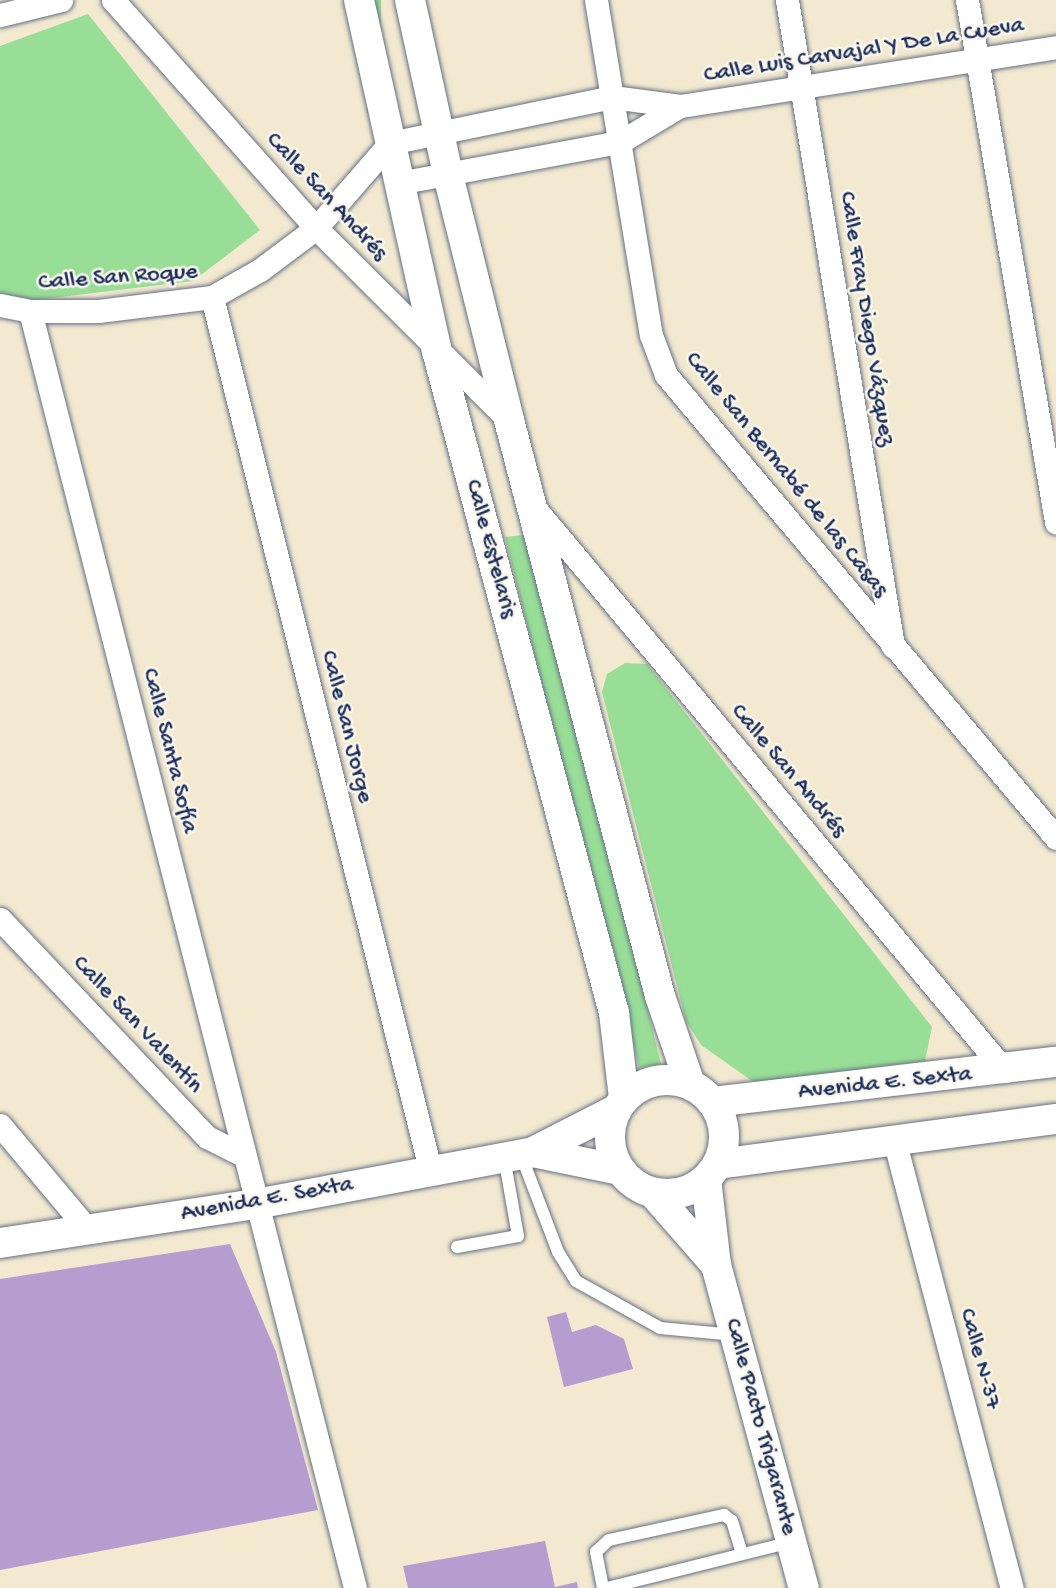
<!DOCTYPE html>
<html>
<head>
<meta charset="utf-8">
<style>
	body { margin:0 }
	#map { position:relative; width:1056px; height:1588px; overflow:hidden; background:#f2e9d0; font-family:"Gochi Hand",sans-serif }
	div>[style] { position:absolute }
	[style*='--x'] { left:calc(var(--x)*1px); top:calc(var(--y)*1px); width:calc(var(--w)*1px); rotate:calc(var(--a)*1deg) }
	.green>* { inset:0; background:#98de97; transform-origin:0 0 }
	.building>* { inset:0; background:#b59dd0 }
	.roads { filter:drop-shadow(0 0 2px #667086) drop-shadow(0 0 2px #667086) }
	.service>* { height:12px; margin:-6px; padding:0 6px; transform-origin:6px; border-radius:6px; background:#fff }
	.minor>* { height:23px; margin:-11.5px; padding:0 11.5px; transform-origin:11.5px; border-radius:11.5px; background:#fff }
	.tertiary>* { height:30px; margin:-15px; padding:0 15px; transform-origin:15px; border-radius:15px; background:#fff }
	.tertiary>.ring { margin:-15px; padding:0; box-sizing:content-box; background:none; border:30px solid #fff; border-radius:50% }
	span { translate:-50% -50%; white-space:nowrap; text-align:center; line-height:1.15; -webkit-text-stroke:5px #fbf7ec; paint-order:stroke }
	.street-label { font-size:24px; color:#1b2f5e }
</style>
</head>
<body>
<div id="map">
	<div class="green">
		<i style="left:367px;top:0;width:14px;height:113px"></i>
		<i style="clip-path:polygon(88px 14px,260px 230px,193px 281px,35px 300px,0 293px,0 46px)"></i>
		<i style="clip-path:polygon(532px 534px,661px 1064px,639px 1068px,505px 537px)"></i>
		<i style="clip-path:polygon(625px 663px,647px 664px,932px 1027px,925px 1061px,755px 1083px,701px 1045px,686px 1021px,602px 692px,607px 674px)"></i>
	</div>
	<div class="building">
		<i style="clip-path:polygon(230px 1244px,276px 1352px,318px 1510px,0 1570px,0 1279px)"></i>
		<i style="clip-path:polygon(566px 1312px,572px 1332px,596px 1325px,624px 1339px,633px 1369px,564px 1387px,547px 1317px)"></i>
		<i style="clip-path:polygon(545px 1541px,555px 1587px,577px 1582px,578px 1588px,408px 1588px,403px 1566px)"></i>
	</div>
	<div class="roads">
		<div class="service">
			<i style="--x:521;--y:1155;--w:104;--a:69.1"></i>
			<i style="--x:558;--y:1252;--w:34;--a:58"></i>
			<i style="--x:576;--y:1281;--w:96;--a:29.2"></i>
			<i style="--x:660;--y:1328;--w:75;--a:5.3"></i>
			<i style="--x:457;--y:1247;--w:62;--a:-10.2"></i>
			<i style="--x:518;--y:1236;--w:80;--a:-100"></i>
			<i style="--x:603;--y:1588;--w:37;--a:-101"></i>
			<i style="--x:596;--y:1552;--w:18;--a:-43"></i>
			<i style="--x:609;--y:1540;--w:118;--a:-12.3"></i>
			<i style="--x:724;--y:1515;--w:10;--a:37"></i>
			<i style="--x:732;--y:1521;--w:34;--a:73"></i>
			<i style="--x:607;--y:1588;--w:191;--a:-14"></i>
		</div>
		<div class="minor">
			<i style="--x:113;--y:0;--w:305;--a:48.3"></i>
			<i style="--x:316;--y:228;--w:272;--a:44.9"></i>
			<i style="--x:596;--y:0;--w:339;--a:80.7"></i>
			<i style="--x:651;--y:335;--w:43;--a:69.4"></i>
			<i style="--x:666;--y:375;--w:605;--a:49.89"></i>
			<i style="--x:787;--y:0;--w:655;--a:80.68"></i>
			<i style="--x:967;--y:0;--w:530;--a:80.32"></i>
			<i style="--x:0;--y:15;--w:63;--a:-13.8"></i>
			<i style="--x:398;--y:183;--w:226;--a:-10.5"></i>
			<i style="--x:620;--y:142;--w:70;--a:-31"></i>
			<i style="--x:212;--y:297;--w:899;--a:75.96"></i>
			<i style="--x:0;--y:305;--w:31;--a:11"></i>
			<i style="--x:30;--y:311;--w:68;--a:0"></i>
			<i style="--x:98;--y:311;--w:115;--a:-7"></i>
			<i style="--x:212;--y:297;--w:55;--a:-29.4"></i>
			<i style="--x:260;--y:270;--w:70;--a:-36.9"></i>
			<i style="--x:316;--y:228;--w:113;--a:-49"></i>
			<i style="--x:390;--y:143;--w:227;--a:-11.7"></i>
			<i style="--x:612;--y:97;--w:69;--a:7.5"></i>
			<i style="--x:680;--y:106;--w:381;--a:-8.9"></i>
			<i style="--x:30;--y:311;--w:1318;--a:75.72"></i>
			<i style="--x:533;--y:506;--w:736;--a:50.12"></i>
			<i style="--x:0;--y:919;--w:301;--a:46.5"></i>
			<i style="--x:207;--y:1137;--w:42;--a:26.6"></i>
			<i style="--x:0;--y:1125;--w:137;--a:50"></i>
			<i style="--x:895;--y:1143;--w:460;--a:75.3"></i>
		</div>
		<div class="tertiary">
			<i style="--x:359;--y:0;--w:360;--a:77.5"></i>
			<i style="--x:437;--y:351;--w:685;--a:75.03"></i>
			<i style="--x:614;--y:1013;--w:86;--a:83.3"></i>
			<i style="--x:410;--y:0;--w:179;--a:77.7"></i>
			<i style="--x:448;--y:175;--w:252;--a:76"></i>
			<i style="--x:509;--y:420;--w:595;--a:75.31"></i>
			<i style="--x:660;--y:996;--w:93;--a:71.2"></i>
			<i class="ring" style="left:610px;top:1080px;width:84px;height:84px"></i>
			<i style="--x:713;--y:1102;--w:345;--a:-6.7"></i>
			<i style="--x:533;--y:1152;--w:89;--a:11.7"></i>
			<i style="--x:718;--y:1164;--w:341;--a:-7.6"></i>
			<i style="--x:706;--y:1179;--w:87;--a:83.4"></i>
			<i style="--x:716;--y:1265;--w:335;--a:74.8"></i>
			<i style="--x:653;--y:1193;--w:96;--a:48.8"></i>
			<i style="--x:0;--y:1243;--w:259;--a:-8.7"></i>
			<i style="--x:256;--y:1204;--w:282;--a:-10.6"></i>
			<i style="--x:533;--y:1152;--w:92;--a:-27.1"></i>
		</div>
	</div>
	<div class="street-label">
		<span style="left:864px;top:51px;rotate:-9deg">Calle Luis Carvajal Y De La Cueva</span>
		<span style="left:326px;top:197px;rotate:47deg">Calle San Andrés</span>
		<span style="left:118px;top:278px;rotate:-4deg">Calle San Roque</span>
		<span style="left:866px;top:319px;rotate:81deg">Calle Fray Diego Vázquez</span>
		<span style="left:786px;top:475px;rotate:51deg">Calle San Bernabé de las Casas</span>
		<span style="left:490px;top:549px;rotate:75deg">Calle Estelaris</span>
		<span style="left:346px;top:727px;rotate:76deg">Calle San Jorge</span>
		<span style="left:169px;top:751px;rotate:76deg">Calle Santa Sofía</span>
		<span style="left:788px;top:771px;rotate:50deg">Calle San Andrés</span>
		<span style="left:137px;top:1025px;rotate:47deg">Calle San Valentín</span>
		<span style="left:885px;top:1084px;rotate:-6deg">Avenida E. Sexta</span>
		<span style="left:267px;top:1200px;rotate:-10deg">Avenida E. Sexta</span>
		<span style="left:979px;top:1359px;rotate:75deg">Calle N-37</span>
		<span style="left:760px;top:1427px;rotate:75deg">Calle Pacto Trigarante</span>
	</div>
</div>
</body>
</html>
